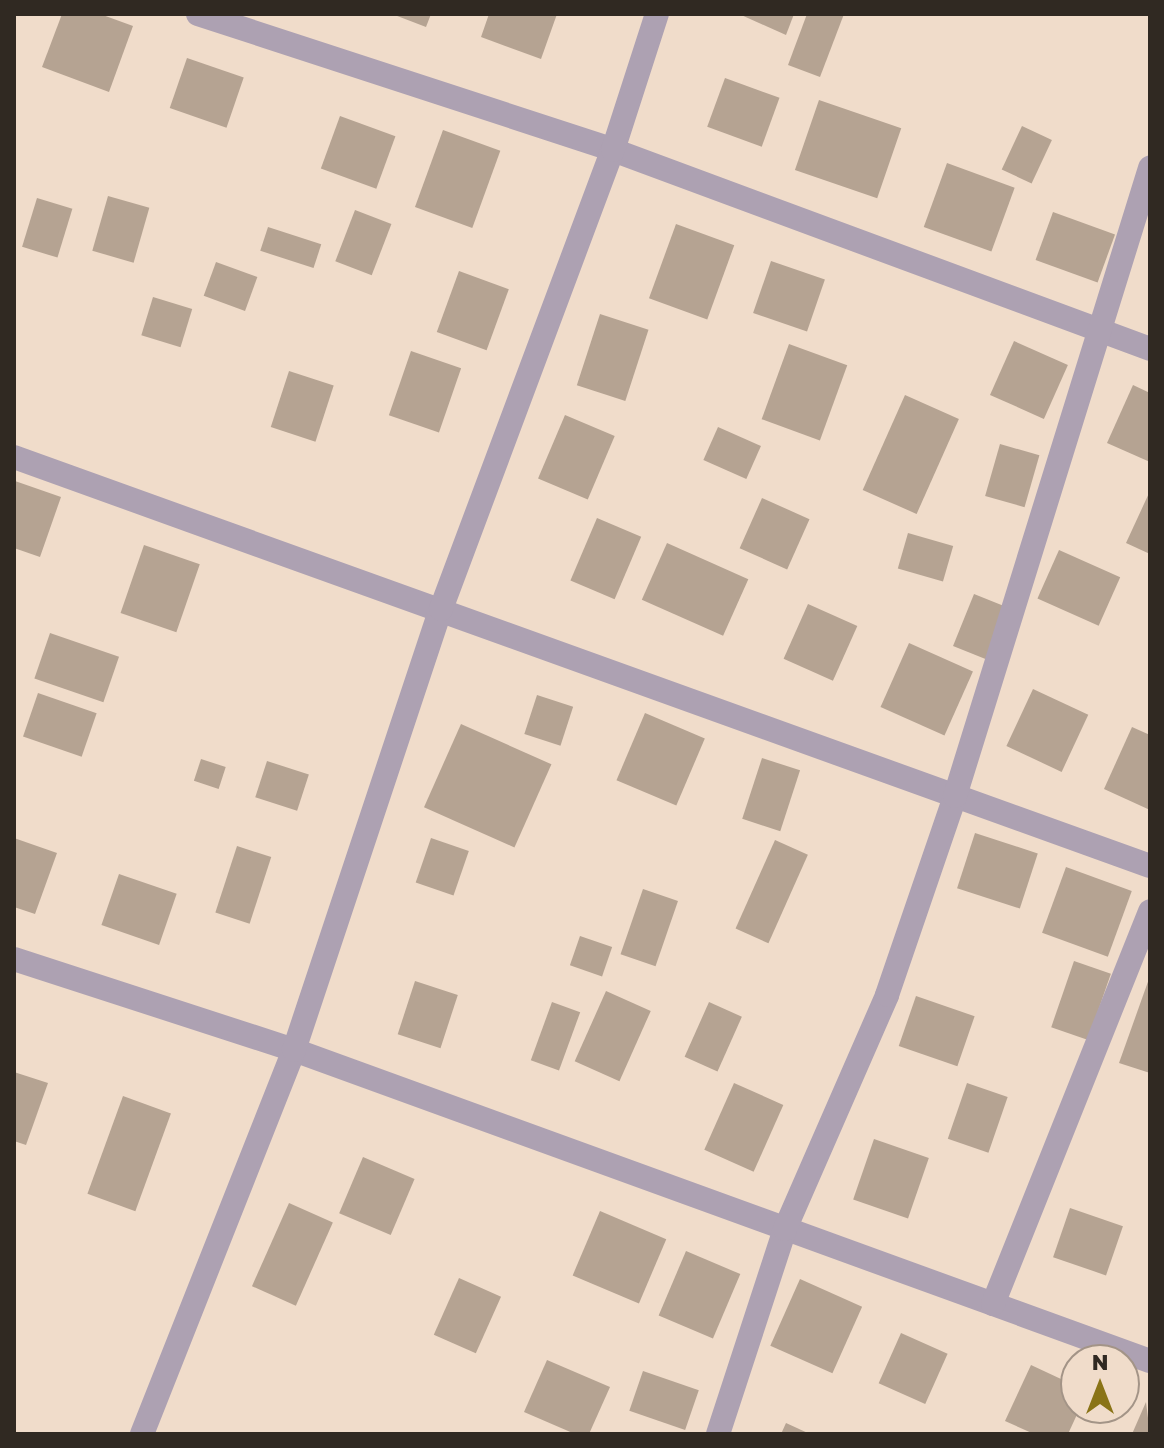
<!DOCTYPE html>
<html>
<head>
<meta charset="utf-8">
<style>
	body { margin:0 }
	#map { position:relative; width:1164px; height:1448px; overflow:hidden; background:#f0dcca; font-family:"Golos Text",sans-serif }
	div>[style] { position:absolute }
	[style*='--x'] { left:calc(var(--x)*1px); top:calc(var(--y)*1px); width:calc(var(--w)*1px); rotate:calc(var(--a)*1deg) }
	.building>* { inset:0; background:#b5a392; transform-origin:0 0 }
	.minor>* { height:24px; margin:-12px; padding:0 12px; transform-origin:12px; border-radius:12px; background:#ada1b2 }
	span { translate:-50% -50%; white-space:nowrap; text-align:center; line-height:1.15; -webkit-text-stroke:6px #f0dcca; paint-order:stroke }
	.frame { position:absolute; inset:0; border:16px solid #302922; pointer-events:none }
	.north { position:absolute; left:1060px; top:1344px; width:80px; height:80px; box-sizing:border-box; background:#f0dcca; border:2px solid #a39487; border-radius:50%; rotate:0deg; font-size:22px; font-weight:700; line-height:32px; text-align:center; color:#302922 }
	.north::after { content:''; display:block; margin:auto; width:28px; height:36px; background:#8a7417; clip-path:polygon(50% 0,100% 100%,50% 72%,0 100%) }
</style>
</head>
<body>
<div id="map">
	<div class="building">
		<i style="clip-path:polygon(62px 14px,100px 14px,133px 26px,109px 92px,42px 67px)"></i>
		<i style="clip-path:polygon(392px 14px,431px 14px,426px 27px)"></i>
		<i style="clip-path:polygon(489px 14px,557px 14px,541px 59px,481px 37px)"></i>
		<i style="clip-path:polygon(739px 14px,794px 14px,786px 35px)"></i>
		<i style="clip-path:polygon(807px 14px,844px 14px,820px 77px,788px 65px)"></i>
		<i style="left:187px;top:58px;width:60px;height:53px;rotate:19deg"></i>
		<i style="left:725px;top:78px;width:58px;height:52px;rotate:20deg"></i>
		<i style="left:819px;top:100px;width:87px;height:74px;rotate:19deg"></i>
		<i style="left:340px;top:116px;width:59px;height:56px;rotate:20deg"></i>
		<i style="left:1022px;top:126px;width:33px;height:48px;rotate:25deg"></i>
		<i style="left:443px;top:130px;width:61px;height:82px;rotate:20deg"></i>
		<i style="left:947px;top:163px;width:72px;height:68px;rotate:20deg"></i>
		<i style="left:108px;top:196px;width:43px;height:57px;rotate:16deg"></i>
		<i style="left:37px;top:198px;width:37px;height:51px;rotate:17deg"></i>
		<i style="left:355px;top:210px;width:39px;height:55px;rotate:21deg"></i>
		<i style="left:1053px;top:212px;width:66px;height:51px;rotate:20deg"></i>
		<i style="left:676px;top:224px;width:62px;height:79px;rotate:20deg"></i>
		<i style="left:268px;top:227px;width:56px;height:25px;rotate:18deg"></i>
		<i style="left:771px;top:261px;width:57px;height:55px;rotate:19deg"></i>
		<i style="left:216px;top:262px;width:44px;height:36px;rotate:20deg"></i>
		<i style="left:459px;top:271px;width:53px;height:65px;rotate:20deg"></i>
		<i style="left:153px;top:297px;width:41px;height:40px;rotate:17deg"></i>
		<i style="left:600px;top:314px;width:51px;height:75px;rotate:18deg"></i>
		<i style="left:1014px;top:341px;width:59px;height:59px;rotate:24deg"></i>
		<i style="left:789px;top:344px;width:62px;height:80px;rotate:20deg"></i>
		<i style="left:411px;top:351px;width:53px;height:68px;rotate:19deg"></i>
		<i style="left:289px;top:371px;width:47px;height:59px;rotate:18deg"></i>
		<i style="clip-path:polygon(1133px 385px,1150px 393px,1150px 462px,1107px 443px)"></i>
		<i style="left:905px;top:395px;width:59px;height:104px;rotate:24deg"></i>
		<i style="left:565px;top:415px;width:54px;height:69px;rotate:23deg"></i>
		<i style="left:718px;top:427px;width:47px;height:36px;rotate:24deg"></i>
		<i style="left:1000px;top:444px;width:41px;height:54px;rotate:16deg"></i>
		<i style="clip-path:polygon(15px 481px,61px 497px,40px 557px,14px 548px)"></i>
		<i style="clip-path:polygon(1150px 491px,1150px 554px,1126px 543px)"></i>
		<i style="left:762px;top:498px;width:52px;height:55px;rotate:24deg"></i>
		<i style="left:597px;top:518px;width:48px;height:68px;rotate:23deg"></i>
		<i style="left:908px;top:533px;width:47px;height:37px;rotate:16deg"></i>
		<i style="left:667px;top:543px;width:89px;height:62px;rotate:24deg"></i>
		<i style="left:144px;top:545px;width:59px;height:72px;rotate:19deg"></i>
		<i style="left:1059px;top:550px;width:67px;height:53px;rotate:24deg"></i>
		<i style="left:974px;top:594px;width:37px;height:56px;rotate:22deg"></i>
		<i style="left:808px;top:604px;width:54px;height:60px;rotate:24deg"></i>
		<i style="left:50px;top:633px;width:73px;height:48px;rotate:19deg"></i>
		<i style="left:909px;top:643px;width:70px;height:70px;rotate:24deg"></i>
		<i style="left:1033px;top:689px;width:61px;height:63px;rotate:25deg"></i>
		<i style="left:38px;top:693px;width:62px;height:46px;rotate:19deg"></i>
		<i style="left:537px;top:695px;width:38px;height:41px;rotate:18deg"></i>
		<i style="left:645px;top:713px;width:65px;height:73px;rotate:23deg"></i>
		<i style="left:461px;top:724px;width:99px;height:91px;rotate:24deg"></i>
		<i style="clip-path:polygon(1132px 727px,1150px 735px,1150px 810px,1104px 789px)"></i>
		<i style="left:762px;top:758px;width:40px;height:64px;rotate:18deg"></i>
		<i style="left:201px;top:759px;width:26px;height:23px;rotate:18deg"></i>
		<i style="left:267px;top:761px;width:44px;height:38px;rotate:18deg"></i>
		<i style="left:975px;top:833px;width:66px;height:58px;rotate:18deg"></i>
		<i style="clip-path:polygon(14px 838px,57px 853px,35px 914px,14px 907px)"></i>
		<i style="left:431px;top:838px;width:40px;height:47px;rotate:19deg"></i>
		<i style="left:775px;top:840px;width:36px;height:97px;rotate:24deg"></i>
		<i style="left:237px;top:846px;width:36px;height:70px;rotate:18deg"></i>
		<i style="left:1066px;top:867px;width:70px;height:70px;rotate:20deg"></i>
		<i style="left:119px;top:874px;width:61px;height:54px;rotate:19deg"></i>
		<i style="left:643px;top:889px;width:37px;height:69px;rotate:19deg"></i>
		<i style="left:580px;top:936px;width:34px;height:31px;rotate:19deg"></i>
		<i style="left:1074px;top:961px;width:39px;height:70px;rotate:19deg"></i>
		<i style="clip-path:polygon(1150px 976px,1150px 1073px,1119px 1063px)"></i>
		<i style="left:415px;top:981px;width:45px;height:56px;rotate:18deg"></i>
		<i style="left:606px;top:991px;width:49px;height:77px;rotate:24deg"></i>
		<i style="left:916px;top:996px;width:62px;height:53px;rotate:19deg"></i>
		<i style="left:552px;top:1002px;width:30px;height:62px;rotate:20deg"></i>
		<i style="left:709px;top:1002px;width:36px;height:60px;rotate:24deg"></i>
		<i style="clip-path:polygon(14px 1072px,48px 1083px,26px 1145px,14px 1141px)"></i>
		<i style="left:734px;top:1083px;width:54px;height:73px;rotate:24deg"></i>
		<i style="left:967px;top:1083px;width:43px;height:59px;rotate:19deg"></i>
		<i style="left:123px;top:1096px;width:51px;height:104px;rotate:20deg"></i>
		<i style="left:874px;top:1139px;width:58px;height:64px;rotate:19deg"></i>
		<i style="left:363px;top:1157px;width:56px;height:61px;rotate:23deg"></i>
		<i style="left:289px;top:1203px;width:48px;height:91px;rotate:24deg"></i>
		<i style="left:1070px;top:1208px;width:56px;height:52px;rotate:19deg"></i>
		<i style="left:600px;top:1211px;width:72px;height:70px;rotate:23deg"></i>
		<i style="left:686px;top:1251px;width:59px;height:70px;rotate:23deg"></i>
		<i style="left:459px;top:1278px;width:46px;height:62px;rotate:24deg"></i>
		<i style="left:800px;top:1279px;width:68px;height:73px;rotate:24deg"></i>
		<i style="left:901px;top:1333px;width:51px;height:55px;rotate:24deg"></i>
		<i style="clip-path:polygon(547px 1360px,610px 1387px,589px 1434px,575px 1434px,524px 1412px)"></i>
		<i style="clip-path:polygon(1031px 1365px,1076px 1386px,1080px 1408px,1068px 1434px,1034px 1434px,1005px 1421px)"></i>
		<i style="left:643px;top:1371px;width:59px;height:42px;rotate:19deg"></i>
		<i style="clip-path:polygon(1146px 1402px,1150px 1434px,1132px 1434px)"></i>
		<i style="clip-path:polygon(786px 1423px,810px 1434px,781px 1434px)"></i>
	</div>
	<div class="minor">
		<i style="--x:198;--y:14;--w:437;--a:18.1"></i>
		<i style="--x:613;--y:150;--w:573;--a:20.33"></i>
		<i style="--x:14;--y:457;--w:1207;--a:19.8"></i>
		<i style="--x:14;--y:959;--w:294;--a:18"></i>
		<i style="--x:294;--y:1050;--w:911;--a:19.97"></i>
		<i style="--x:993;--y:1304;--w:423;--a:-68.2"></i>
		<i style="--x:142;--y:1434;--w:413;--a:-68.4"></i>
		<i style="--x:294;--y:1050;--w:465;--a:-71.6"></i>
		<i style="--x:441;--y:609;--w:490;--a:-69.5"></i>
		<i style="--x:613;--y:150;--w:143;--a:-72.1"></i>
		<i style="--x:718;--y:1434;--w:216;--a:-71.9"></i>
		<i style="--x:785;--y:1229;--w:255;--a:-66.4"></i>
		<i style="--x:887;--y:995;--w:210;--a:-71.1"></i>
		<i style="--x:955;--y:796;--w:658;--a:-72.75"></i>
	</div>
	<div class="frame"></div>
	<div class="north">N</div>
</div>
</body>
</html>
